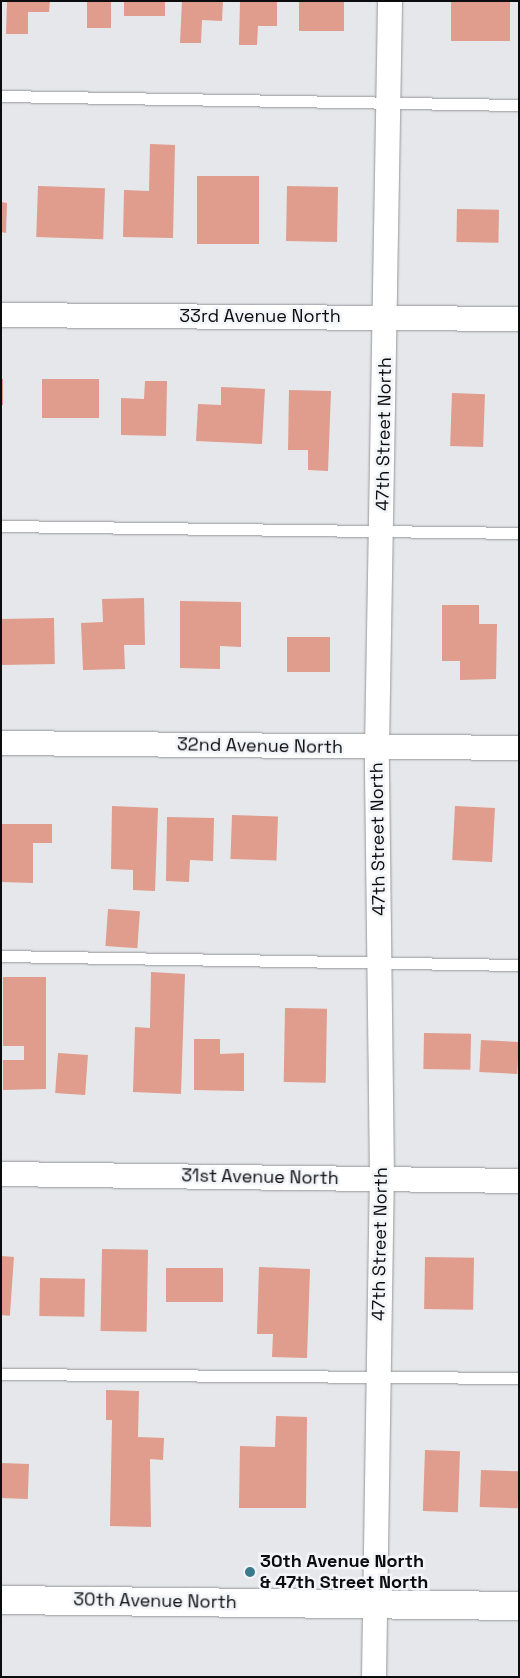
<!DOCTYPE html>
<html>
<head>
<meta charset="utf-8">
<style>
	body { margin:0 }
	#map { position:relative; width:520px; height:1678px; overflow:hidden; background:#e6e7ea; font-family:"Space Grotesk",sans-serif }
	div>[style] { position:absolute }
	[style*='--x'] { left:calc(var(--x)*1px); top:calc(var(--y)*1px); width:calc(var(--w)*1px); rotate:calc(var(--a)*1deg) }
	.building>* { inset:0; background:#e09c8c; transform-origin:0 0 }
	.roads { filter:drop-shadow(0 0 1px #97979a) drop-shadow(0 0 1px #97979a) }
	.service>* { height:11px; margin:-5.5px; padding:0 5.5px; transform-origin:5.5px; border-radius:5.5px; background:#fff }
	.minor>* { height:24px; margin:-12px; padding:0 12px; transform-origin:12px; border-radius:12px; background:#fff }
	.tertiary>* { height:28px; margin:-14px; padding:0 14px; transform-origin:14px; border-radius:14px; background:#fff }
	.dots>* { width:14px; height:14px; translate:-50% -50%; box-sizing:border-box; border:2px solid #f3f4f7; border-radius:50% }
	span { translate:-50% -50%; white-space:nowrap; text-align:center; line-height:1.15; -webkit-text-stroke:5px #f3f4f7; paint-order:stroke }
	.street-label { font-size:18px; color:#0b0c0d }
	.poi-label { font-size:18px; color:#0b0c0d; font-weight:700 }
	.left { translate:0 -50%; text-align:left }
	.frame { position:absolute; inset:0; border:2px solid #0b0c0d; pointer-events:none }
</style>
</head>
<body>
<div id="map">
	<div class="building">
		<i style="clip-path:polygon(7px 1px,50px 1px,49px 12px,28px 12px,28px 34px,6px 34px)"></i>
		<i style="left:87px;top:1px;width:24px;height:27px"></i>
		<i style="left:124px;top:1px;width:41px;height:15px"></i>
		<i style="clip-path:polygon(182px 1px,223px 1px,222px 21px,202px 20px,201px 43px,180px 43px)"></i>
		<i style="clip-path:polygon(240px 1px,277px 1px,277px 26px,258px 26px,257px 45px,239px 45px)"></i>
		<i style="left:299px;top:1px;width:45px;height:30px"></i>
		<i style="left:451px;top:1px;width:59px;height:40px"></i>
		<i style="clip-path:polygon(150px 144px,175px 145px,173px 238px,123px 237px,124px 190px,149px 191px)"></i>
		<i style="left:197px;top:176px;width:62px;height:68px"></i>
		<i style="left:38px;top:186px;width:67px;height:51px;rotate:2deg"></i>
		<i style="left:287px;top:186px;width:51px;height:55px;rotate:1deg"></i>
		<i style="clip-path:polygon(1px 202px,7px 203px,6px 233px,1px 232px)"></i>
		<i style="left:457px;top:209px;width:42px;height:33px;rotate:1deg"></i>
		<i style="left:1px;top:379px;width:2px;height:26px"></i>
		<i style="left:99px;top:379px;width:39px;height:57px;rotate:90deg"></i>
		<i style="clip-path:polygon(145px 381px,167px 381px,166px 436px,121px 435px,121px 398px,144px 399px)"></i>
		<i style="clip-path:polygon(221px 387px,265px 389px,262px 444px,196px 441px,198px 404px,221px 405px)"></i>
		<i style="clip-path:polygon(289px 390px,331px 391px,328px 471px,308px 470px,308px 450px,288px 450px)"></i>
		<i style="left:452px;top:393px;width:33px;height:53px;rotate:2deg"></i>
		<i style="clip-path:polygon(144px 598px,145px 645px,124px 645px,125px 669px,83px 670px,81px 623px,103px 622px,102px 599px)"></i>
		<i style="clip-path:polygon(180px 601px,241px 602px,241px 647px,220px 646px,220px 669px,180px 668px)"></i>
		<i style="clip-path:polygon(442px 605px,479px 605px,479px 624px,497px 624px,496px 679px,460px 680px,460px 661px,442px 661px)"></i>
		<i style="left:54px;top:618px;width:46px;height:53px;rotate:89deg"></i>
		<i style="left:287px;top:637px;width:43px;height:35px"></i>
		<i style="clip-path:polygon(112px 806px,158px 808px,155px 891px,133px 890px,133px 870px,111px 869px)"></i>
		<i style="left:455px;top:806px;width:40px;height:54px;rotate:3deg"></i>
		<i style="left:232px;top:815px;width:46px;height:44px;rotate:2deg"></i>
		<i style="clip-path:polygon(167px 817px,214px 818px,213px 861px,190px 860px,189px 882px,166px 881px)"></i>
		<i style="clip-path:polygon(1px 824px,52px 824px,52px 843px,33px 843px,33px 883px,1px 882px)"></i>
		<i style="left:108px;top:909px;width:32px;height:37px;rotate:4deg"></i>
		<i style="clip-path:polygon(151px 972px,185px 974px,181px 1094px,133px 1092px,135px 1027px,150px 1028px)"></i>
		<i style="clip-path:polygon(3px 977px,46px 977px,46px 1089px,3px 1090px,3px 1060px,24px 1060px,24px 1046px,3px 1046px)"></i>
		<i style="left:285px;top:1008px;width:42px;height:74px;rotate:1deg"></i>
		<i style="left:424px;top:1033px;width:47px;height:36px;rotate:1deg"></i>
		<i style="clip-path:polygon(194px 1039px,220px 1039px,220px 1054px,244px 1053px,244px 1091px,194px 1090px)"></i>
		<i style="left:481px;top:1040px;width:38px;height:32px;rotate:3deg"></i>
		<i style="left:58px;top:1053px;width:30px;height:40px;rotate:4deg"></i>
		<i style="left:102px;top:1249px;width:46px;height:82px;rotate:1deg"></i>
		<i style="left:1px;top:1256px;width:13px;height:59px;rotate:4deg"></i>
		<i style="left:425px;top:1257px;width:49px;height:52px;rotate:1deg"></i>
		<i style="clip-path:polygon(259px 1267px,310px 1269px,307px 1358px,272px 1357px,273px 1334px,257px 1334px)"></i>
		<i style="left:166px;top:1268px;width:57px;height:34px"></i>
		<i style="left:40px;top:1278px;width:45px;height:38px;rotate:1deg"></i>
		<i style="clip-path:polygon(106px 1390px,139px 1391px,138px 1437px,164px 1438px,163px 1460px,150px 1459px,151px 1527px,110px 1526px,112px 1420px,106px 1420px)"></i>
		<i style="clip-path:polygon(276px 1416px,307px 1417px,306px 1508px,239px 1508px,240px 1446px,275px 1447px)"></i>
		<i style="left:425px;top:1450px;width:35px;height:61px;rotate:2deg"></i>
		<i style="left:1px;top:1463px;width:28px;height:35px;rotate:2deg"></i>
		<i style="left:481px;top:1470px;width:38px;height:37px;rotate:2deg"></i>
	</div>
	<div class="roads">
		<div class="service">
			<i style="--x:1;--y:96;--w:518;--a:1"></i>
			<i style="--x:1;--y:526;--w:518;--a:0.77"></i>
			<i style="--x:1;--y:956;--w:518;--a:1"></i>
			<i style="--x:1;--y:1374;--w:518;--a:0.44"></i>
		</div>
		<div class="minor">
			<i style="--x:1;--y:315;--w:518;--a:0.44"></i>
			<i style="--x:1;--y:743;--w:518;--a:0.55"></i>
			<i style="--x:1;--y:1174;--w:518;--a:0.77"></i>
			<i style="--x:374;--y:1677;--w:499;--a:-89.1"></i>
			<i style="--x:382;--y:1178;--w:430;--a:-90.7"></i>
			<i style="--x:377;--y:748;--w:747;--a:-89"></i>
		</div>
		<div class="tertiary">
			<i style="--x:1;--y:1600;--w:518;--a:0.66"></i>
		</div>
	</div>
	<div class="dots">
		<i style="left:250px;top:1572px;background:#397b8d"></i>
	</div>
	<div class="street-label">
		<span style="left:260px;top:316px">33rd Avenue North</span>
		<span style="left:384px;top:434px;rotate:-89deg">47th Street North</span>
		<span style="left:260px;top:746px;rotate:1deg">32nd Avenue North</span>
		<span style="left:378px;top:839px;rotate:-91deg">47th Street North</span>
		<span style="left:260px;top:1177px;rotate:1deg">31st Avenue North</span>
		<span style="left:380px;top:1244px;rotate:-89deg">47th Street North</span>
		<span style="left:155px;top:1601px;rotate:1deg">30th Avenue North</span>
	</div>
	<div class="poi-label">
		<span class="left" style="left:260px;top:1572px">30th Avenue North<br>&amp; 47th Street North</span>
	</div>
	<div class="frame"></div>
</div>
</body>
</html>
